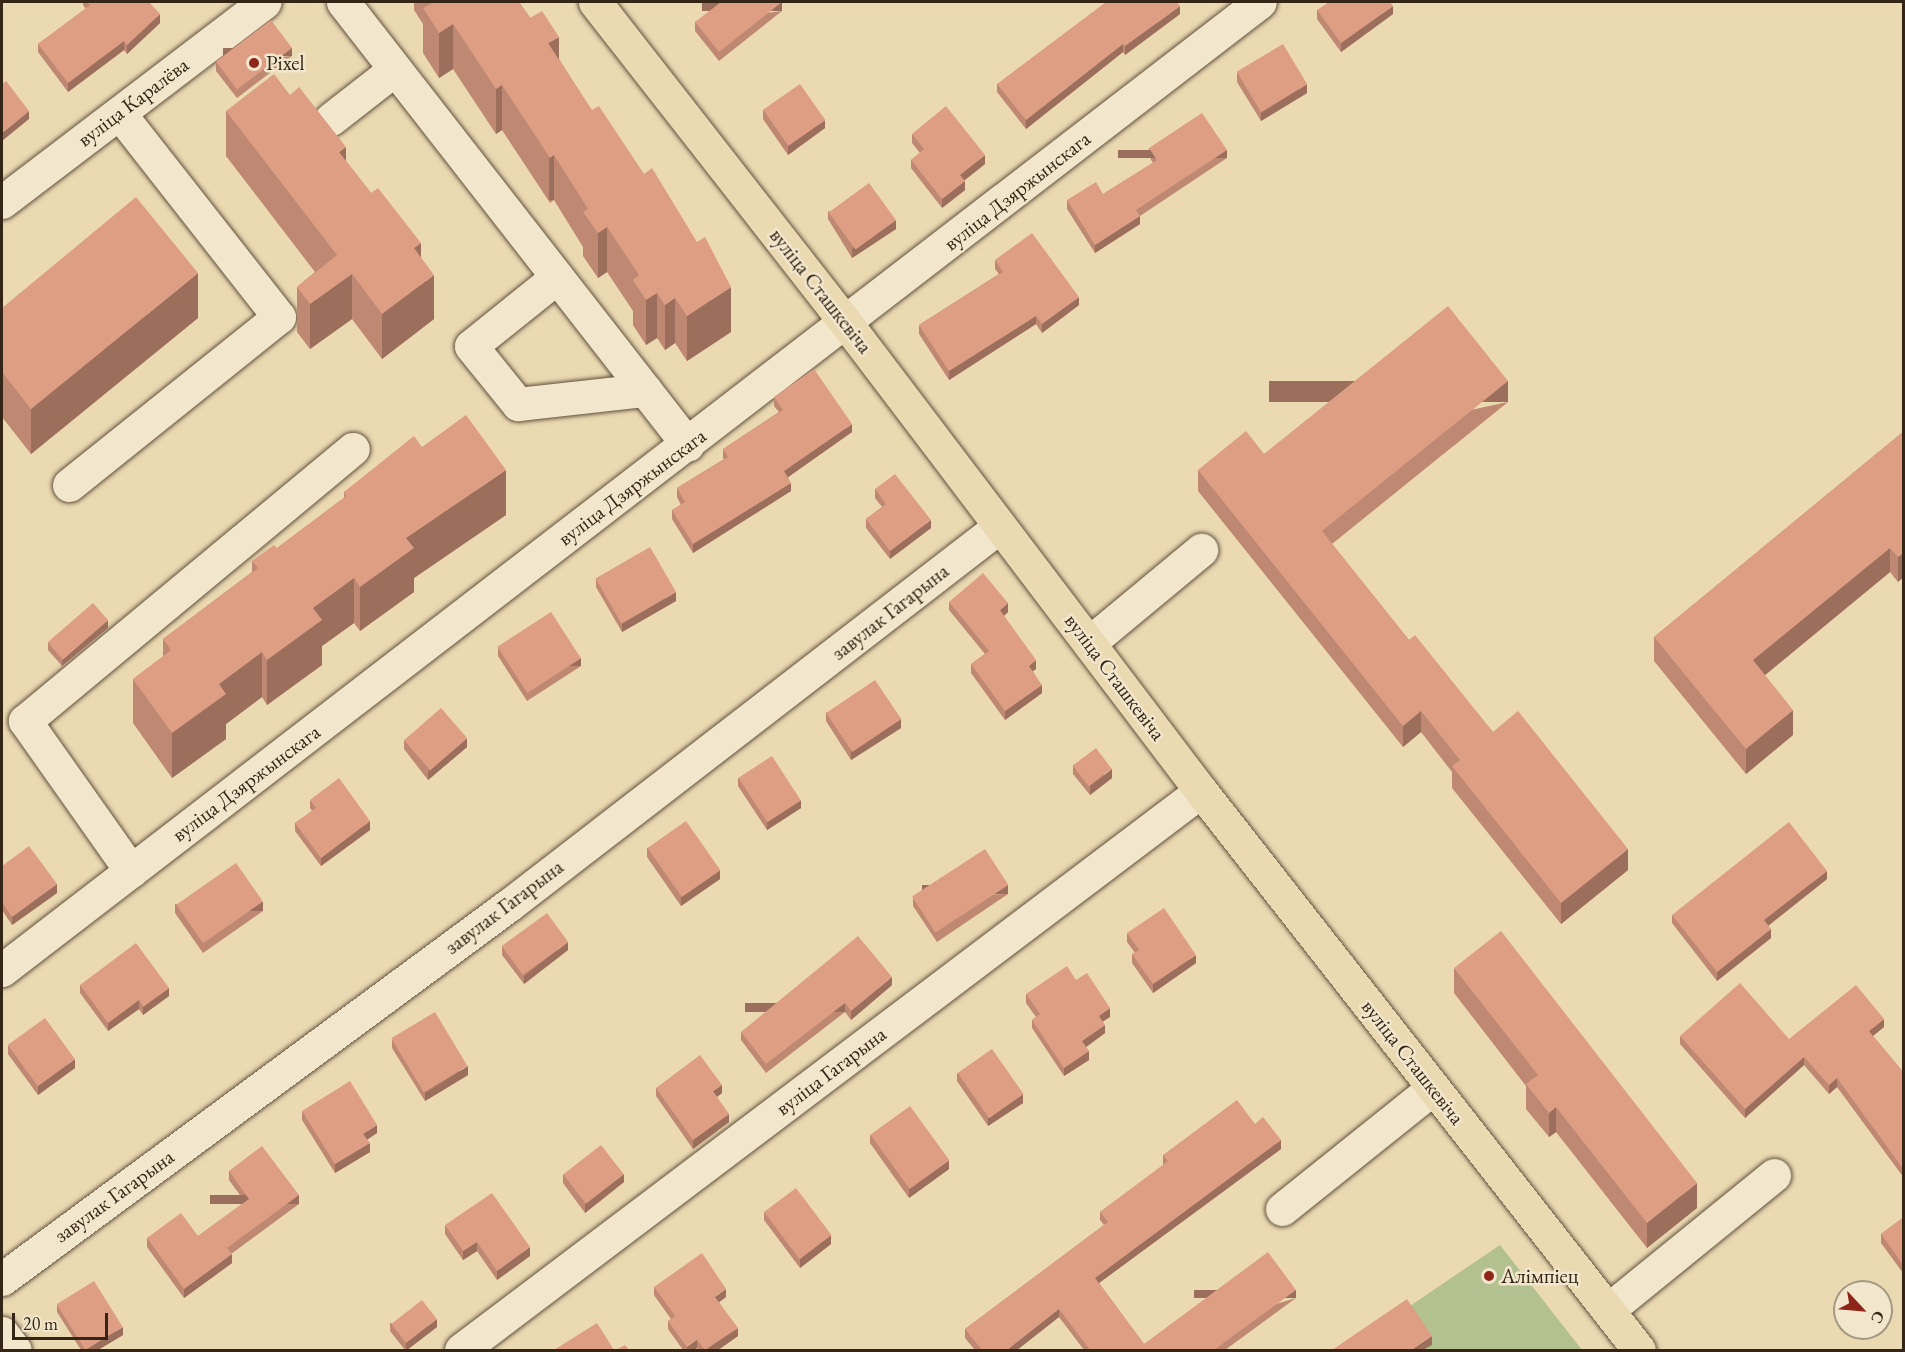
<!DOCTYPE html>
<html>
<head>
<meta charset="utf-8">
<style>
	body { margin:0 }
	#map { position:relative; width:1905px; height:1352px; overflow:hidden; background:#ebd9b2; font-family:"EB Garamond",serif }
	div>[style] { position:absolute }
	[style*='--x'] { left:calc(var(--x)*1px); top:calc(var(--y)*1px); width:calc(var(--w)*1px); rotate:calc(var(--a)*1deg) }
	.green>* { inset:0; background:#b3c08f }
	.roads { filter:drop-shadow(0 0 2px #62523d) drop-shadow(0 0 2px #62523d) }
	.minor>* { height:33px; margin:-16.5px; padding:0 16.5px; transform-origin:16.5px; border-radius:16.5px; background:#f2e6cd }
	.major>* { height:33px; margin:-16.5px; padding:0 16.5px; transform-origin:16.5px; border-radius:16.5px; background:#ebd9b2 }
	.wall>* { inset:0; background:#be8872 }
	.shaded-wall>* { inset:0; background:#9b6f5c; transform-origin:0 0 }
	.building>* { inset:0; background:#dd9e84; transform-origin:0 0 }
	.dots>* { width:16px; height:16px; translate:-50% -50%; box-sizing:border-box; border:3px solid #f2e6cd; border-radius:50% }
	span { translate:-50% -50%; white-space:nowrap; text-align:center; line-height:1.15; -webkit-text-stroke:5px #f2e6cd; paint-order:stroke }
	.poi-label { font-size:21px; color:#352516 }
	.left { translate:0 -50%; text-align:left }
	.street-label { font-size:21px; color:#352516 }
	.frame { position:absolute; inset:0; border:3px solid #352516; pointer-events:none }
	.north { position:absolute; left:1833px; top:1280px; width:60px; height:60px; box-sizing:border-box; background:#f2e6cd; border:2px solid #a69984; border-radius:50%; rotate:116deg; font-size:16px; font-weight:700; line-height:24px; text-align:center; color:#352516 }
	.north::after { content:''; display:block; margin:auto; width:21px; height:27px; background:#8f2418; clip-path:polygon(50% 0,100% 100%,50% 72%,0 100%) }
	.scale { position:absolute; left:12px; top:1313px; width:96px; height:27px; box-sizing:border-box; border:3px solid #352516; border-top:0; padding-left:8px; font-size:18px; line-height:21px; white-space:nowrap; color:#352516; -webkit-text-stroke:4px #f2e6cd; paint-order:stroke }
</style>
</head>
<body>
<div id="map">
	<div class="green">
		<i style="clip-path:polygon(1500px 1245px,1582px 1350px,1423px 1350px,1431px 1344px,1407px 1308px)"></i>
	</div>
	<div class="roads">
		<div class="minor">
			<i style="--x:343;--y:2;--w:561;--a:52.09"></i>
			<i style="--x:331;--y:119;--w:81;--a:-38"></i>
			<i style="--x:2;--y:202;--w:330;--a:-37.3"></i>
			<i style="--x:557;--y:277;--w:110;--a:141.3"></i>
			<i style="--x:471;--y:346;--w:75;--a:51"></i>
			<i style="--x:518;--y:404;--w:128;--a:-6.3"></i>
			<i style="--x:69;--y:485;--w:269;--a:-38.7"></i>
			<i style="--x:279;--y:317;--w:259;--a:-128.1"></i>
			<i style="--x:1089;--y:643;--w:146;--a:-39.7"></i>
			<i style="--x:131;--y:871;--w:184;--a:-125.2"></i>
			<i style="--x:25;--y:721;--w:426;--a:-39.7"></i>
			<i style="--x:2;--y:970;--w:1587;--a:-37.58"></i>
			<i style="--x:1282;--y:1209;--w:193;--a:-38.7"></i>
			<i style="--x:2;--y:1279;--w:630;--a:-36.42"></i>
			<i style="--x:509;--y:905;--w:620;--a:-37.66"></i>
			<i style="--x:1608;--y:1310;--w:214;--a:-39.1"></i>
			<i style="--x:2;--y:1333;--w:21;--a:53"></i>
			<i style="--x:461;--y:1350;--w:927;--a:-37.07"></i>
		</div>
		<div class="major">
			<i style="--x:595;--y:2;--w:407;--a:52"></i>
			<i style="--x:846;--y:323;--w:587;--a:52.82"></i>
			<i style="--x:1201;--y:791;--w:710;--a:51.92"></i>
		</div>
	</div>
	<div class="wall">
		<i style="clip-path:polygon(83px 2px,149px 2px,160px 23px,127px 54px,124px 50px,68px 92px,38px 52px,38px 44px,86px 9px,83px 5px)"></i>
		<i style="clip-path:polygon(414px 2px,519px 2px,559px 59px,731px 332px,687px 361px,675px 343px,665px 350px,657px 338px,646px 345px,633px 325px,633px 311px,607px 272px,598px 278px,583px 256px,583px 247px,554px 200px,550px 203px,502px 130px,496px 134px,453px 69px,439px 78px,423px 53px,423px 24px,414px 10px)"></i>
		<i style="clip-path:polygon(1317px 10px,1393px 14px,1341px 52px,1317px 19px)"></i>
		<i style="clip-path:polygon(782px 11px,719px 61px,695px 31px,695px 22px)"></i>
		<i style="clip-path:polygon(1180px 14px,1125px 55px,1123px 52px,1026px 129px,997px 92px,997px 84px)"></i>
		<i style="clip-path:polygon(292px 56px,237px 98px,216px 71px,216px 62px)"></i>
		<i style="clip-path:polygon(1237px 73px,1307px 93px,1261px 121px,1237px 82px)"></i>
		<i style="clip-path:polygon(290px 95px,346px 161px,421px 257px,434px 319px,382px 359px,352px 319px,310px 349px,297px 332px,297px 287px,315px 272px,226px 156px,226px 111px)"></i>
		<i style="clip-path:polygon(763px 110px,825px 128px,788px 155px,763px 119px)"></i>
		<i style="clip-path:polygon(912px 134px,985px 164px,964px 180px,965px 190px,942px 208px,911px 168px,911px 160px,920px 153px,912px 143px)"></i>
		<i style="clip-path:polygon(1149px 148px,1227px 158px,1140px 216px,1140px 224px,1095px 253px,1067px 209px,1067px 200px,1103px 194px,1153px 163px,1149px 156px)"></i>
		<i style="clip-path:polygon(828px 211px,896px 229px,852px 258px,828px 219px)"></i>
		<i style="clip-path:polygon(995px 260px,1079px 305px,1042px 333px,1036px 324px,949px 380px,919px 334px,919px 325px,999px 274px,995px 269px)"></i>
		<i style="clip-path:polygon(2px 308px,198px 318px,31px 454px,2px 417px)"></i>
		<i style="clip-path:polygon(774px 397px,852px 432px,788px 477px,791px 491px,693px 553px,672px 519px,672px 510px,681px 505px,677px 497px,677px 488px,724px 459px,723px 458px,723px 449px,779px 412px,774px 406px)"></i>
		<i style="clip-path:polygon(1508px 402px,1332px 544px,1409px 640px,1493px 732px,1628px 870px,1561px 924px,1452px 788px,1452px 772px,1421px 732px,1403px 747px,1198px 491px,1198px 470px,1264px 454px)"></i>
		<i style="clip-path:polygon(1904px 431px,1898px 582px,1890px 572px,1765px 675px,1793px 735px,1746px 774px,1654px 661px,1654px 637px)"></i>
		<i style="clip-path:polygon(422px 447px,506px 515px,414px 578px,414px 592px,360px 631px,354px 623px,322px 646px,322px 665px,267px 705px,262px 697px,226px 724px,226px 739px,172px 778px,133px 723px,133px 679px,163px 657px,163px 639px,252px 572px,252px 561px,277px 548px,344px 498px,344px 492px)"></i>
		<i style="clip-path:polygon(875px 489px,931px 528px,890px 559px,866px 528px,866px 519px,882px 507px,875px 498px)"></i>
		<i style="clip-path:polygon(596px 579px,676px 601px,622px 632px,596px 587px)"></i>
		<i style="clip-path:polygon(949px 602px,1008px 612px,1004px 616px,1036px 669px,1033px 671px,1042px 693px,1005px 720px,971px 673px,971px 664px,985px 654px,949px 610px)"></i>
		<i style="clip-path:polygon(108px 628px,62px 666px,48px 650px,48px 642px)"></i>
		<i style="clip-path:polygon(498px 648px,581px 666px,527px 701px,498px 656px)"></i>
		<i style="clip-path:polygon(826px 712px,901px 728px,851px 760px,826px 721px)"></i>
		<i style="clip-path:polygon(404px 740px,467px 747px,428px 780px,404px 749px)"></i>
		<i style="clip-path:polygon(1073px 765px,1112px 778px,1090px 795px,1073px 774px)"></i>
		<i style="clip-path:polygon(738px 778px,801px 808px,767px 830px,738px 786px)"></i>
		<i style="clip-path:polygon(310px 800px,370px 830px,321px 866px,295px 831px,295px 823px,312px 811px,310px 808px)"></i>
		<i style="clip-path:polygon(647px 848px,720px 879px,681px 906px,647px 857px)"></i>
		<i style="clip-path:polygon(2px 866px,57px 893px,12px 925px,2px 910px)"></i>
		<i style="clip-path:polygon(1827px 879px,1768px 926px,1771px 938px,1717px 981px,1672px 923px,1672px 915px)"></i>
		<i style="clip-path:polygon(1008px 894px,937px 942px,913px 906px,913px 897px)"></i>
		<i style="clip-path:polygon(175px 904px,263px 911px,203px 953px,175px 913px)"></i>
		<i style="clip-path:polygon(1127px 933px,1196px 963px,1153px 993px,1132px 963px,1132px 954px,1135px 953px,1127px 942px)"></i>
		<i style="clip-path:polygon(502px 947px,568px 950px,524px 984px,502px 955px)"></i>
		<i style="clip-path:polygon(1454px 968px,1697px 1208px,1647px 1248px,1556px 1132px,1549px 1137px,1526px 1109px,1526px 1086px,1454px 993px)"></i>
		<i style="clip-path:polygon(1076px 980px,1110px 1017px,1103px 1021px,1105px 1033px,1086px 1047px,1089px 1060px,1064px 1076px,1032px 1028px,1032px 1020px,1036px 1017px,1026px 1003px,1026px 994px)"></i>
		<i style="clip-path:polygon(80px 985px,169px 996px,143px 1015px,139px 1009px,108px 1031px,80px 993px)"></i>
		<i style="clip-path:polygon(892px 985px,851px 1020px,845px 1012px,766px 1073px,741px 1040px,741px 1032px)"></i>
		<i style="clip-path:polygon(1884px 1027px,1873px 1036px,1904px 1073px,1904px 1178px,1837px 1087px,1829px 1094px,1804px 1065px,1745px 1118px,1680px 1044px,1680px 1036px,1789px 1040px)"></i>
		<i style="clip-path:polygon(392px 1039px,468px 1075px,425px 1101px,392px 1048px)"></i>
		<i style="clip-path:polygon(8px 1045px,75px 1068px,38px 1095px,8px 1054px)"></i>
		<i style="clip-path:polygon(957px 1073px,1023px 1103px,988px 1126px,957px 1081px)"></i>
		<i style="clip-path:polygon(656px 1088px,722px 1093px,717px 1097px,729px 1122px,693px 1149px,656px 1096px)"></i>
		<i style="clip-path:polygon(302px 1111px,377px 1133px,367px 1140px,370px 1152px,335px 1173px,302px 1120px)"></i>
		<i style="clip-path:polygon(1255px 1124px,1281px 1149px,1099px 1283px,1144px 1344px,1296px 1298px,1225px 1350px,1084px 1350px,1059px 1317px,1017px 1350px,975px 1350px,965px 1338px,965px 1329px,1104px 1225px,1100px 1220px,1100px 1212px,1164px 1165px,1163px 1164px,1163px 1155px)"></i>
		<i style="clip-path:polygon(870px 1135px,949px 1169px,909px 1198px,870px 1143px)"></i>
		<i style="clip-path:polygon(229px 1171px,299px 1204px,231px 1254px,232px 1263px,184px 1298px,147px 1247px,147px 1238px,198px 1236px,245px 1202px,229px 1180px)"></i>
		<i style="clip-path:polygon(563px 1174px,624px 1182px,585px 1213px,563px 1183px)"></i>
		<i style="clip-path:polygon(764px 1212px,831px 1244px,800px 1268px,764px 1220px)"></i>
		<i style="clip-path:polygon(1904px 1217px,1903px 1273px,1881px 1243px,1881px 1234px)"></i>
		<i style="clip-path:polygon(445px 1225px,530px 1256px,497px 1280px,477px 1251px,463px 1260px,445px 1234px)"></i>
		<i style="clip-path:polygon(654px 1287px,726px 1297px,719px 1302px,738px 1336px,718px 1350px,699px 1350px,697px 1348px,694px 1350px,683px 1350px,668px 1329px,668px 1321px,671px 1319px,654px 1295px)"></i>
		<i style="clip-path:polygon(57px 1304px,123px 1335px,98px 1350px,81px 1350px,57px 1312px)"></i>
		<i style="clip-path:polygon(390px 1323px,437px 1327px,407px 1350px,405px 1350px,390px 1331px)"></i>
	</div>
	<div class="shaded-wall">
		<i style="left:782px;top:2px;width:9px;height:80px;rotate:90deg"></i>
		<i style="clip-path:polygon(1180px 6px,1180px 14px,1125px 55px,1125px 46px)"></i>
		<i style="clip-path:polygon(1393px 6px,1393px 14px,1341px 52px,1341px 43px)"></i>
		<i style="clip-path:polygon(160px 14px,160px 23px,127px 54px,127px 45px)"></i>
		<i style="clip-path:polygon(453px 24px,453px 69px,439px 78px,439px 33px)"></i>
		<i style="clip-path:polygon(559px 37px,559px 81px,548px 43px)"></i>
		<i style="clip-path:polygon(124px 41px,124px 50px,68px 92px,68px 83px)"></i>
		<i style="clip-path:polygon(1123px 44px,1123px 52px,1026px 129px,1026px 120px)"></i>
		<i style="left:292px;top:48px;width:8px;height:69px;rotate:90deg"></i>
		<i style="clip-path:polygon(1307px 84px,1307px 93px,1261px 121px,1261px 113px)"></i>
		<i style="clip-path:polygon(502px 85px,502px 130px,496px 134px,496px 89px)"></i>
		<i style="clip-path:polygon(29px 111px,29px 119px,2px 141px,2px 133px)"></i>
		<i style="clip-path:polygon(825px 120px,825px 128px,788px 155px,788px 146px)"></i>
		<i style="clip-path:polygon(346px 147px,346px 192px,339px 152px)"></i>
		<i style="left:1227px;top:150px;width:8px;height:109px;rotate:90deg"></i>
		<i style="left:554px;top:155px;width:45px;height:5px;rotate:90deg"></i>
		<i style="clip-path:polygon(985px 155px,985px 164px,960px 184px,960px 175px)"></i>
		<i style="clip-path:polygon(965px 181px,965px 190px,942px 208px,942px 199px)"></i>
		<i style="clip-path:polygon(1140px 216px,1140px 224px,1095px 253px,1095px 245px)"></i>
		<i style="clip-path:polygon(896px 220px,896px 229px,852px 258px,852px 249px)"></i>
		<i style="clip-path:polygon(607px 227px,607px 272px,598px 278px,598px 233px)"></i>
		<i style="clip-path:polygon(421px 243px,421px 285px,434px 275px,434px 319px,382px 359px,382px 314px,414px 248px)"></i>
		<i style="clip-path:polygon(198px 273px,198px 318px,31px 454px,31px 409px)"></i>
		<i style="clip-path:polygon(352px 274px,352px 319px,310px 349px,310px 304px)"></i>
		<i style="clip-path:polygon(731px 287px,731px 332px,687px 361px,687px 316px)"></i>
		<i style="clip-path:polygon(657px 293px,657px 338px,646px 345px,646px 300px)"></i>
		<i style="clip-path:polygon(1079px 297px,1079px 305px,1042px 333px,1042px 324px)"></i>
		<i style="clip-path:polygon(675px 298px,675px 343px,665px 350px,665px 305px)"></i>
		<i style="clip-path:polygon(1036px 316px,1036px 324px,949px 380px,949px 371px)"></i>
		<i style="left:1508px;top:381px;width:21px;height:239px;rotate:90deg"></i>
		<i style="clip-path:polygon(852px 424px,852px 432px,784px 480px,784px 471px)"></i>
		<i style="clip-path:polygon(506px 470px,506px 515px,414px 578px,414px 592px,360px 631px,360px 587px,406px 538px)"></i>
		<i style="clip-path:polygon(791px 483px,791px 491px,693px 553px,693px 544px)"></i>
		<i style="clip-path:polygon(931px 520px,931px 528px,890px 559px,890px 551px)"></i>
		<i style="clip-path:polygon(1890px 548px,1890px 572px,1753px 685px,1753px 660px)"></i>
		<i style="clip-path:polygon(1904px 552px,1904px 577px,1898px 582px,1898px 557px)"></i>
		<i style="clip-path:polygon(354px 578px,354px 623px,322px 646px,322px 665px,267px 705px,267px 660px,313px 608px)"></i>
		<i style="clip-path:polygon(676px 592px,676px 601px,622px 632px,622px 624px)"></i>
		<i style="clip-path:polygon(1008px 603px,1008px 612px,1000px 619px,1000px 610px)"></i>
		<i style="clip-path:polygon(108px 620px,108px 628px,62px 666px,62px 658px)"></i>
		<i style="clip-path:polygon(262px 652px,262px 697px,226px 724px,226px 739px,172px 778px,172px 733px,219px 684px)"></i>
		<i style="left:581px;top:658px;width:8px;height:64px;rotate:90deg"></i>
		<i style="clip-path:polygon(1036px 660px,1036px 669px,1029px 674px,1029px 666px)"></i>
		<i style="clip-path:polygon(1042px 685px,1042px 693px,1005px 720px,1005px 711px)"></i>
		<i style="clip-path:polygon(1793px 710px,1793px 735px,1746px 774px,1746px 749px)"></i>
		<i style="clip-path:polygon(1421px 711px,1421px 732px,1403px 747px,1403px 726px)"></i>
		<i style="clip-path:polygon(901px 719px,901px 728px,851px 760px,851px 751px)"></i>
		<i style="clip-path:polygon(467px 738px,467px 747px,428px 780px,428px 772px)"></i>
		<i style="clip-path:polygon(1112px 769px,1112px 778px,1090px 795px,1090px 786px)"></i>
		<i style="clip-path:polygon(801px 800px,801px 808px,767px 830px,767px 822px)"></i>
		<i style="clip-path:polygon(370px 821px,370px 830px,321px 866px,321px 858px)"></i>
		<i style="clip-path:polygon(1628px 849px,1628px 870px,1561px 924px,1561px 903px)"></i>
		<i style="clip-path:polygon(720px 870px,720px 879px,681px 906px,681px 897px)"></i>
		<i style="clip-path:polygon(1827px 871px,1827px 879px,1764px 929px,1764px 920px)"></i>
		<i style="clip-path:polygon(57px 884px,57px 893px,12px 925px,12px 917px)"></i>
		<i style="left:1008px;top:885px;width:9px;height:86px;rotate:90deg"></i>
		<i style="left:263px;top:902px;width:9px;height:73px;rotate:90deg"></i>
		<i style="clip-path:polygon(1771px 929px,1771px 938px,1717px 981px,1717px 972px)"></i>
		<i style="clip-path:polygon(568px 942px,568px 950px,524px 984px,524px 976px)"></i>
		<i style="clip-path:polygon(1196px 955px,1196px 963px,1153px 993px,1153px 984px)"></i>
		<i style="clip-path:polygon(892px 977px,892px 985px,851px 1020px,851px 1011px)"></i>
		<i style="clip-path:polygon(169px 988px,169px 996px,143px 1015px,143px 1007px)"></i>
		<i style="clip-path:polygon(139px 1000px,139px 1009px,108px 1031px,108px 1023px)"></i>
		<i style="left:845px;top:1003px;width:9px;height:100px;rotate:90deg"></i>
		<i style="clip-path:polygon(1110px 1008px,1110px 1017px,1099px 1024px,1099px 1016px)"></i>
		<i style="clip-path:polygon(1884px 1019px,1884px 1027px,1869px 1039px,1869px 1031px)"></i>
		<i style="clip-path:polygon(1105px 1025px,1105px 1033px,1082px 1050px,1082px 1041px)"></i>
		<i style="clip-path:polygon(1089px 1051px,1089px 1060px,1064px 1076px,1064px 1068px)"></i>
		<i style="clip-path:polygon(1804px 1057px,1804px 1065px,1745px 1118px,1745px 1109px)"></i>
		<i style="clip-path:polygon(75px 1059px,75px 1068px,38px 1095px,38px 1086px)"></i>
		<i style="clip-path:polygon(468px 1066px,468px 1075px,425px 1101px,425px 1093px)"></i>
		<i style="clip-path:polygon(1837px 1078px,1837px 1087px,1829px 1094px,1829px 1085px)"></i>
		<i style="clip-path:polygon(722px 1085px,722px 1093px,713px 1100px,713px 1091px)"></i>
		<i style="clip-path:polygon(1023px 1094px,1023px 1103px,988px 1126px,988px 1118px)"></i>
		<i style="clip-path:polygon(1556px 1107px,1556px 1132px,1549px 1137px,1549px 1113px)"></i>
		<i style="clip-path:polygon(729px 1114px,729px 1122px,693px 1149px,693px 1140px)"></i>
		<i style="clip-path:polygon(377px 1125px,377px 1133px,363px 1142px,363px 1134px)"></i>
		<i style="clip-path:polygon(1281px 1140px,1281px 1149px,1095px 1286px,1095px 1278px)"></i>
		<i style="clip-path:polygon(370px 1143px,370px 1152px,335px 1173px,335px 1164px)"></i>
		<i style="clip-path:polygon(949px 1160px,949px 1169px,909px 1198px,909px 1189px)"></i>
		<i style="clip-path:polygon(624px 1174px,624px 1182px,585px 1213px,585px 1204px)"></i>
		<i style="clip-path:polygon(1697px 1183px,1697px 1208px,1647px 1248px,1647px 1223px)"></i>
		<i style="left:299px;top:1195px;width:9px;height:89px;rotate:90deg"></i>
		<i style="clip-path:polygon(831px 1235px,831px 1244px,800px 1268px,800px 1259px)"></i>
		<i style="clip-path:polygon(477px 1242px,477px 1251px,463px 1260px,463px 1251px)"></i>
		<i style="clip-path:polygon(530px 1247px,530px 1256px,497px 1280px,497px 1271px)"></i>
		<i style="clip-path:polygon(232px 1254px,232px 1263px,184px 1298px,184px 1289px)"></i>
		<i style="clip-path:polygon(726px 1289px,726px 1297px,715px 1305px,715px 1297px)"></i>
		<i style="left:1296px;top:1290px;width:8px;height:102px;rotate:90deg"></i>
		<i style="clip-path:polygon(1059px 1309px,1059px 1317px,1017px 1350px,1007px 1350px)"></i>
		<i style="clip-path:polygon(437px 1319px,437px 1327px,407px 1350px,406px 1350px,406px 1343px)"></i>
		<i style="clip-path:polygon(123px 1327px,123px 1335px,98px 1350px,85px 1350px)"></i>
		<i style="clip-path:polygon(738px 1328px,738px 1336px,718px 1350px,705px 1350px)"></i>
		<i style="clip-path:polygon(1432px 1336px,1432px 1345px,1423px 1350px,1411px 1350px)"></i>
		<i style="clip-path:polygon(697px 1340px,697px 1348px,694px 1350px,687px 1350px,687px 1347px)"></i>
	</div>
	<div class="building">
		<i style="clip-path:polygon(87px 2px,149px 2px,160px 14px,127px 45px,124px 41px,68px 83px,38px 44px,90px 5px)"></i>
		<i style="clip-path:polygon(434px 2px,519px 2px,530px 18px,542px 11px,559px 37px,548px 43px,592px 110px,599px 106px,644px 174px,652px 168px,697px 242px,705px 237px,731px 287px,687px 316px,675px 298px,665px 305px,657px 293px,646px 300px,633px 280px,639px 275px,607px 227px,598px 233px,583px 212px,588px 209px,554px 155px,550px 158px,502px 85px,496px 89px,453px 24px,439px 33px,423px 8px)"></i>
		<i style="clip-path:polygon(721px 2px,782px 2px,719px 52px,695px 22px)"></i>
		<i style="clip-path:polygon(1106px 2px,1177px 2px,1180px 6px,1125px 46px,1123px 44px,1026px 120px,997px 84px)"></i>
		<i style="clip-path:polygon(1329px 2px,1390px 2px,1393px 6px,1341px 43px,1317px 10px)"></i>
		<i style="left:271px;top:20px;width:35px;height:69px;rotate:53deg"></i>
		<i style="left:1283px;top:44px;width:47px;height:54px;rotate:59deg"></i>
		<i style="clip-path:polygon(274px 74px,290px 95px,299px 87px,346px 147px,339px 152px,371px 193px,378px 188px,421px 243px,414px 248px,434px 275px,382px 314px,352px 274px,310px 304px,297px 287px,337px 255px,226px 111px)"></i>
		<i style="clip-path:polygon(6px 81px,29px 111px,2px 133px,2px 84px)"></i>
		<i style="left:800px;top:84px;width:44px;height:45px;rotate:55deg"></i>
		<i style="clip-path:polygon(946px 106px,985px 155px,960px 175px,965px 181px,942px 199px,911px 160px,924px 149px,912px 134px)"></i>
		<i style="clip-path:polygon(1202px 113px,1227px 150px,1136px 210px,1140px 216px,1095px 245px,1067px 200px,1096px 182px,1103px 194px,1157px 160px,1149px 148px)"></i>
		<i style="left:869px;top:183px;width:46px;height:50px;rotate:54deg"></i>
		<i style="clip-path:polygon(136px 197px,198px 273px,31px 409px,2px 372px,2px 308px)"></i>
		<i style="clip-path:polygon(1032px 233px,1079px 297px,1042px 324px,1036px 316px,949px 371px,919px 325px,1003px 272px,995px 260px)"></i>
		<i style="clip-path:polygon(1448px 306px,1508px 381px,1322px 531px,1409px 640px,1415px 635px,1493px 732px,1518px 711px,1628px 849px,1561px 903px,1452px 766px,1460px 760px,1421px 711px,1403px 726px,1198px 470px,1246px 431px,1264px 454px)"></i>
		<i style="clip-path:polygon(814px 369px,852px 424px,784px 471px,791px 483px,693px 544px,672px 510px,685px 502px,677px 488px,728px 457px,723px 449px,783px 410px,774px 397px)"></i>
		<i style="clip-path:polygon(466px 415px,506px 470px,406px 538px,414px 548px,360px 587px,354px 578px,313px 608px,322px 620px,267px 660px,262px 652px,219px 684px,226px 694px,172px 733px,133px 679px,171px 650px,163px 639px,258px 568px,252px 561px,274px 545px,277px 548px,346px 496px,344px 492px,414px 436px,422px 447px)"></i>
		<i style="clip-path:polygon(1904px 431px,1904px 552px,1898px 557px,1890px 548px,1753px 660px,1793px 710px,1746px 749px,1654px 637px)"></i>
		<i style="clip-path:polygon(895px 474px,931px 520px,890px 551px,866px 519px,886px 504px,875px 489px)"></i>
		<i style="left:650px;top:547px;width:52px;height:63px;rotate:60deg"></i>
		<i style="clip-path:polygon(983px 573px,1008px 603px,1000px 610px,1036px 660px,1029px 666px,1042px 685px,1005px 711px,971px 664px,989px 651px,949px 602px)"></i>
		<i style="left:93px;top:603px;width:23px;height:60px;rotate:49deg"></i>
		<i style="left:551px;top:612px;width:55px;height:64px;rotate:57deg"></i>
		<i style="left:875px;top:680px;width:47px;height:59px;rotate:56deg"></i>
		<i style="left:441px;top:708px;width:40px;height:49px;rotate:49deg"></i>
		<i style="left:1096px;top:748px;width:26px;height:29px;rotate:53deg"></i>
		<i style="left:772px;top:756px;width:53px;height:40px;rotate:57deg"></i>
		<i style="clip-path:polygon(339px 778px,370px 821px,321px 858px,295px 823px,316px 808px,310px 800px)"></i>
		<i style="left:686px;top:821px;width:60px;height:47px;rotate:55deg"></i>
		<i style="clip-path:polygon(1789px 822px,1827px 871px,1764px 920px,1771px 929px,1717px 972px,1672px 915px)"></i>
		<i style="clip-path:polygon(29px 846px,57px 884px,12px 917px,2px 902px,2px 866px)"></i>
		<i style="left:985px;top:849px;width:43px;height:87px;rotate:57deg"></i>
		<i style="left:236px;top:863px;width:47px;height:73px;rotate:55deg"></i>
		<i style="clip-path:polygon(1164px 908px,1196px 955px,1153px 984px,1132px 954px,1139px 950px,1127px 933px)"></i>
		<i style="left:547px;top:913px;width:36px;height:56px;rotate:54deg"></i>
		<i style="clip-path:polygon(1501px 931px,1697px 1183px,1647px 1223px,1556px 1107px,1549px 1113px,1526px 1084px,1538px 1075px,1454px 968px)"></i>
		<i style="clip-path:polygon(858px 936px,892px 977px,851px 1011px,845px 1003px,766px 1064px,741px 1032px)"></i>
		<i style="clip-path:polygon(136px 943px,169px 988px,143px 1007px,139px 1000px,108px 1023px,80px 985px)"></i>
		<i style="clip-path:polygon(1067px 966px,1076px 980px,1087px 973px,1110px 1008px,1099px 1016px,1105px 1025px,1082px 1041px,1089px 1051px,1064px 1068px,1032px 1020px,1040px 1014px,1026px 994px)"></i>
		<i style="clip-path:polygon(1740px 983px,1803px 1055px,1789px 1039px,1856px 985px,1884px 1019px,1869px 1031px,1904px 1073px,1904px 1170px,1837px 1078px,1829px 1085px,1804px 1057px,1745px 1109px,1680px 1036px)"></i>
		<i style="left:435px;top:1012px;width:63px;height:51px;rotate:59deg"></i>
		<i style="left:45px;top:1018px;width:51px;height:46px;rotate:54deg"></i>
		<i style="left:992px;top:1049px;width:55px;height:42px;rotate:55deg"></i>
		<i style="clip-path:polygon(700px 1055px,722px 1085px,713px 1091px,729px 1114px,693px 1140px,656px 1088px)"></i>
		<i style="clip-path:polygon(350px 1081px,377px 1125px,363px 1134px,370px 1143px,335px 1164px,302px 1111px)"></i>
		<i style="clip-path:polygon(1237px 1100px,1255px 1124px,1263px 1117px,1281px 1140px,1095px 1278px,1144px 1344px,1268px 1252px,1296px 1290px,1214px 1350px,1090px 1350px,1059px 1309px,1007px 1350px,982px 1350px,965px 1329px,1108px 1222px,1100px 1212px,1168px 1161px,1163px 1155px)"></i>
		<i style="left:910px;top:1106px;width:67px;height:49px;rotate:54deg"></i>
		<i style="left:601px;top:1145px;width:37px;height:48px;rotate:52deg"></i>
		<i style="clip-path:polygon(262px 1146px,299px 1195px,227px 1248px,232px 1254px,184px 1289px,147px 1238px,181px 1213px,198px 1236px,249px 1199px,229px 1171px)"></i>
		<i style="left:796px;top:1188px;width:59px;height:40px;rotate:53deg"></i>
		<i style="clip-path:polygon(492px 1193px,530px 1247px,497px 1271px,477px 1242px,463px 1251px,445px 1225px)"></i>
		<i style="clip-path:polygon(1904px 1217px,1904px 1264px,1903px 1265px,1881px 1234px)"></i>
		<i style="clip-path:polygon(702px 1253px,726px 1289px,715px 1297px,738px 1328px,705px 1350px,697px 1340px,687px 1347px,668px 1321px,675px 1316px,654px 1287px)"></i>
		<i style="left:94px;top:1281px;width:54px;height:44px;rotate:58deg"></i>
		<i style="clip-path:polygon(1407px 1299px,1432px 1336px,1411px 1350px,1332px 1350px)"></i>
		<i style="left:422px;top:1300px;width:24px;height:39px;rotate:52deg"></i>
		<i style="clip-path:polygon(597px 1323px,614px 1350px,554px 1350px)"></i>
		<i style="clip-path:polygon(625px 1345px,629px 1350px,616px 1350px)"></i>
	</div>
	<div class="dots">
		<i style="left:254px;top:63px;background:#8f2418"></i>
		<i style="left:1489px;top:1276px;background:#8f2418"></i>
	</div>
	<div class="poi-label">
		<span class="left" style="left:266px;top:63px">Pixel</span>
		<span class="left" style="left:1501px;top:1276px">Алімпіец</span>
	</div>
	<div class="street-label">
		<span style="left:133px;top:102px;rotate:-37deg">вуліца Каралёва</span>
		<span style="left:1017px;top:191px;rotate:-38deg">вуліца Дзяржынскага</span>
		<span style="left:821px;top:291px;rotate:52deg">вуліца Сташкевіча</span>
		<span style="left:632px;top:487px;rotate:-37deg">вуліца Дзяржынскага</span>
		<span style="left:890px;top:612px;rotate:-38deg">завулак Гагарына</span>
		<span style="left:1115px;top:677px;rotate:53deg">вуліца Сташкевіча</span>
		<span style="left:246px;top:783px;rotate:-37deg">вуліца Дзяржынскага</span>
		<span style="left:504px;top:907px;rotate:-37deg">завулак Гагарына</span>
		<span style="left:1413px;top:1062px;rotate:52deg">вуліца Сташкевіча</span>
		<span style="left:831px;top:1071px;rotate:-37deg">вуліца Гагарына</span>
		<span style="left:114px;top:1196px;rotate:-36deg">завулак Гагарына</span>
	</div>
	<div class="frame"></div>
	<div class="north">С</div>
	<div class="scale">20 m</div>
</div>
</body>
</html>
